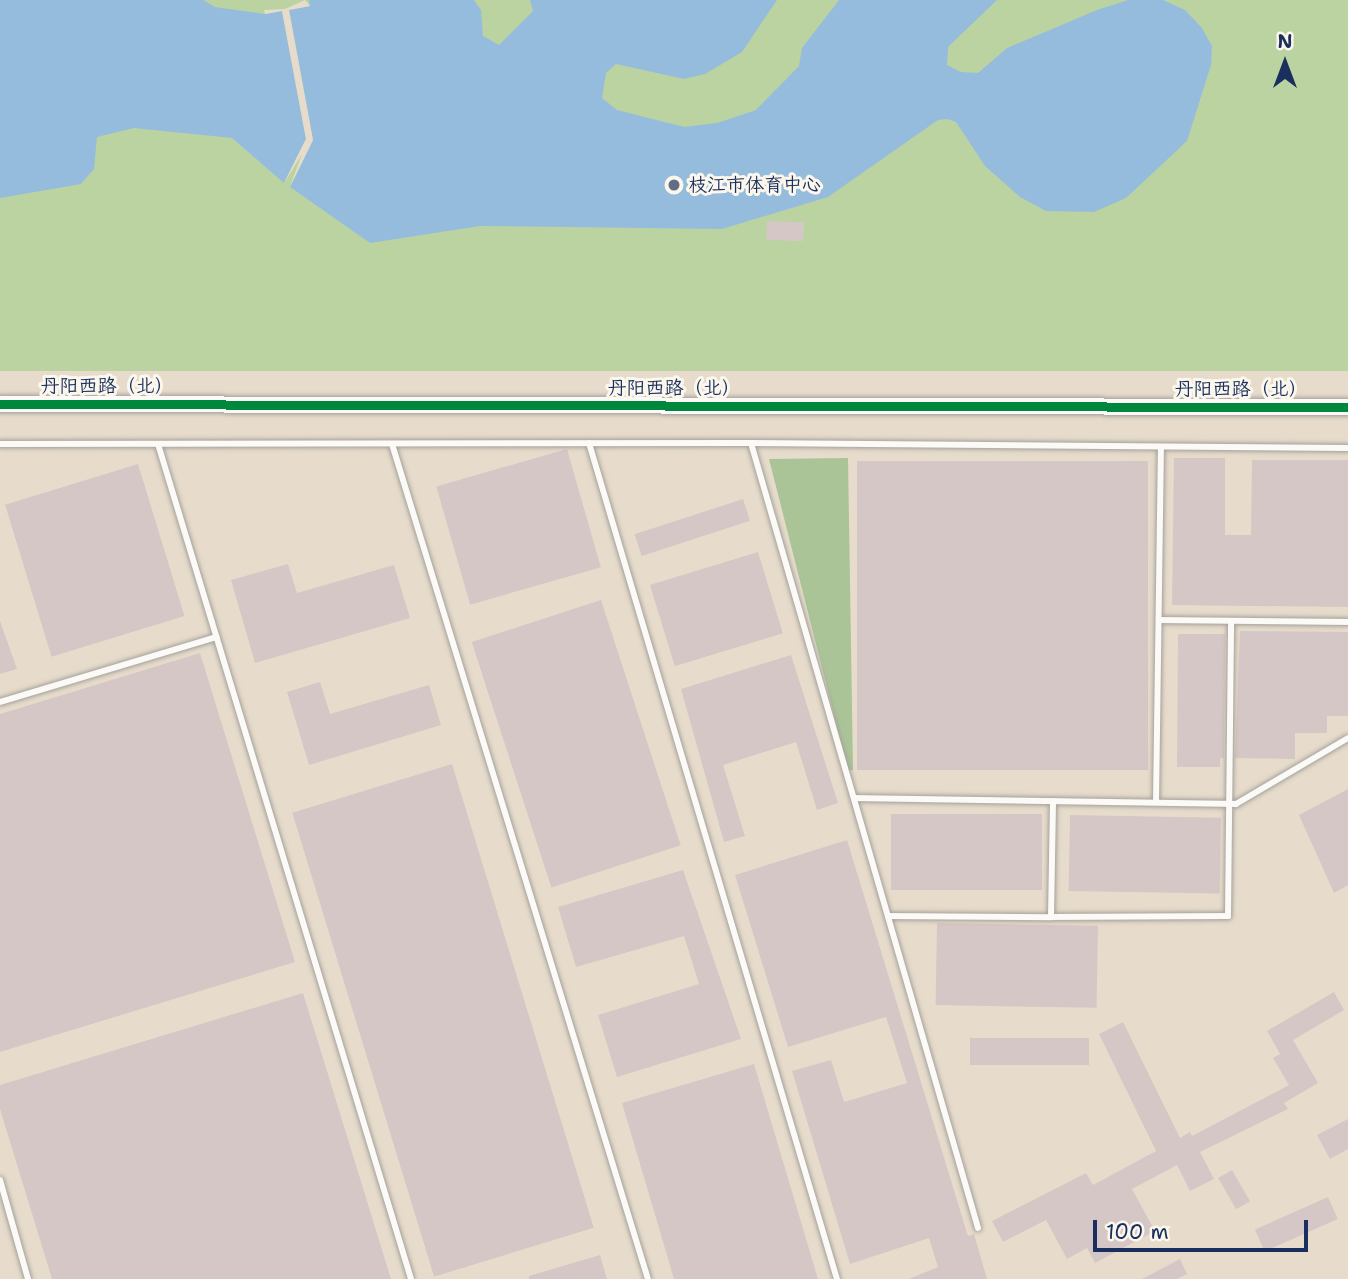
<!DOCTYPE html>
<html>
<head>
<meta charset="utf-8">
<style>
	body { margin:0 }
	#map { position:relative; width:1348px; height:1279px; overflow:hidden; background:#e7dccb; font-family:"Shantell Sans","LXGW WenKai TC",sans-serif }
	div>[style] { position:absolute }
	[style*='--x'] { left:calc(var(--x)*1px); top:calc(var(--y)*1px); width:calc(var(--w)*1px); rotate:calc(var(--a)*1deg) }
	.green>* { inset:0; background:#bad3a1; transform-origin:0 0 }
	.forest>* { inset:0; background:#aac497 }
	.water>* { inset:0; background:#96bcdd }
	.pier>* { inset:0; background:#e7dccb }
	.building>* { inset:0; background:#d5c7c5; transform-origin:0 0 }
	.roads { filter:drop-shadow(0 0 2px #a4a19d) drop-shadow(0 0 2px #a4a19d) }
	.service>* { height:6px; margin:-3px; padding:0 3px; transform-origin:3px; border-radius:3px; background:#fbfaf7 }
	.tertiary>* { height:16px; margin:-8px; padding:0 8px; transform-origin:8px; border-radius:8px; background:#fbfaf7 }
	.cycleway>* { height:9px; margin:-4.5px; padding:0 4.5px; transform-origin:4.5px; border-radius:4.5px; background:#00873e }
	.dots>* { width:19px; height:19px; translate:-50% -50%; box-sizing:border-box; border:4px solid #fbf7ec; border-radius:50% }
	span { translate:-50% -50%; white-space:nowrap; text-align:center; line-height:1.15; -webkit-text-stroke:6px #fbf7ec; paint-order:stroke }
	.poi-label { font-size:19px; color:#1b2f5e }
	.left { translate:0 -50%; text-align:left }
	.street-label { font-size:19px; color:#1b2f5e }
	.north { position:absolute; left:1250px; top:28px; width:70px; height:70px; -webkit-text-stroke:5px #fbf7ec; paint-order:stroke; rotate:0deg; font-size:19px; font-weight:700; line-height:28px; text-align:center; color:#1b2f5e }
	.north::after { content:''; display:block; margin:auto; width:24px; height:32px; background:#1b2f5e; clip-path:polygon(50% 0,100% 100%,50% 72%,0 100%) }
	.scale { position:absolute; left:1093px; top:1220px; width:215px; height:32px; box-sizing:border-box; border:4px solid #1b2f5e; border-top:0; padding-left:9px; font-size:21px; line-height:24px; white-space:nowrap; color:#1b2f5e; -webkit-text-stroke:5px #fbf7ec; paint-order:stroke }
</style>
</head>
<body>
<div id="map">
	<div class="green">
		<i style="left:0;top:0;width:1348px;height:371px"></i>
	</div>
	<div class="forest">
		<i style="clip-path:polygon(848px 458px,853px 770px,848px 770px,769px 459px)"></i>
	</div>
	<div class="water">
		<i style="clip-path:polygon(0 0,203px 0,215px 7px,265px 14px,282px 11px,306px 139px,284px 183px,232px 138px,134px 128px,97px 137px,94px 169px,81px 184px,0 198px)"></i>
		<i style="clip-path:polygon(309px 0,474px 0,481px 10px,483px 36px,499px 45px,533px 11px,530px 0,777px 0,742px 52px,705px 74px,684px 79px,616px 64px,606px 73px,602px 98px,617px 110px,684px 127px,717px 123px,756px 110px,799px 66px,802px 48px,839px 0,997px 0,948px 47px,947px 65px,961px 72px,978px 73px,1007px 48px,1097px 10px,1128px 0,1163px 0,1185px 10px,1202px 28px,1212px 46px,1211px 65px,1187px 141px,1126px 198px,1094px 212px,1046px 211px,1020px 197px,985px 166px,956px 122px,947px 119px,938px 120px,828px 197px,722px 229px,480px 226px,370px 243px,290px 187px,313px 140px,289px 10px,310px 6px)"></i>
	</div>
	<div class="pier">
		<i style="clip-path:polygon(305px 0,310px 6px,289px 10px,313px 140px,290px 187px,302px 154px,284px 183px,306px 139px,282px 11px,265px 14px,264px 10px,285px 9px)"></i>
	</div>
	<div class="building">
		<i style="left:767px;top:221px;width:37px;height:19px;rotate:2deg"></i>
		<i style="left:567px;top:449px;width:123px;height:136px;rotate:74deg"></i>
		<i style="clip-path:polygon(1174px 458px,1225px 458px,1225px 535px,1251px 535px,1252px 460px,1348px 460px,1348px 607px,1172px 605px)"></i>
		<i style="left:857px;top:461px;width:291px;height:309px"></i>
		<i style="left:138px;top:464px;width:159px;height:139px;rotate:73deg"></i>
		<i style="left:743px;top:499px;width:23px;height:114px;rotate:72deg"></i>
		<i style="left:758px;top:552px;width:85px;height:113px;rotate:73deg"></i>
		<i style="clip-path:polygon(288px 564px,297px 593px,394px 565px,410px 618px,255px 663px,231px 580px)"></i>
		<i style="left:601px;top:600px;width:258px;height:136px;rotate:72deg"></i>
		<i style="clip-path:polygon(0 621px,17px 669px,0 674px)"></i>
		<i style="clip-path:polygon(1240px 631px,1348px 632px,1348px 716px,1327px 716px,1327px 733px,1295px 733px,1295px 759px,1235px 758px)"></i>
		<i style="clip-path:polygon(1178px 634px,1225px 634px,1224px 758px,1220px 758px,1220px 767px,1177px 767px)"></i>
		<i style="clip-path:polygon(200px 653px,295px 962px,0 1052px,0 714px)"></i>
		<i style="clip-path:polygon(791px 655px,838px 803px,817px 810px,796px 742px,723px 765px,745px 836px,724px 842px,681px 689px)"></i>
		<i style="clip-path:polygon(320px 682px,330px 714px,429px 685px,441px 725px,309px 765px,287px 692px)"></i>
		<i style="left:452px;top:764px;width:485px;height:167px;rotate:73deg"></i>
		<i style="clip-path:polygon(1348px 789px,1348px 885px,1334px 893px,1299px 815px)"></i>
		<i style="left:891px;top:814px;width:151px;height:76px"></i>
		<i style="left:1070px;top:815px;width:151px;height:76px;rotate:1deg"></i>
		<i style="clip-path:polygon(847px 840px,968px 1236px,974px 1234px,987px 1279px,909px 1279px,938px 1267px,929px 1238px,850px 1264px,792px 1071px,831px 1060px,844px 1102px,907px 1083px,886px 1017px,788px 1047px,735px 875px)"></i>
		<i style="clip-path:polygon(683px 870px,741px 1039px,617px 1077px,598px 1015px,699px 984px,684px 936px,576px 967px,558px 907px)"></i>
		<i style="left:937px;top:923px;width:161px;height:82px;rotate:1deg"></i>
		<i style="clip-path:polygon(1334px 992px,1344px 1010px,1293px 1040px,1318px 1083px,1284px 1103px,1288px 1109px,1200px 1152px,1214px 1179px,1190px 1191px,1177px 1165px,1132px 1189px,1155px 1231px,1095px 1263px,1087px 1248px,1067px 1259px,1046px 1220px,1003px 1242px,992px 1221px,1086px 1173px,1093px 1185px,1156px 1151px,1099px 1034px,1123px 1022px,1180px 1138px,1190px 1132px,1192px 1136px,1289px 1085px,1273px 1058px,1280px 1054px,1267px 1031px)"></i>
		<i style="clip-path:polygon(303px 993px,391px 1279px,52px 1279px,0 1109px,0 1085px)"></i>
		<i style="left:970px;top:1038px;width:119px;height:27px"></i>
		<i style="clip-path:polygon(754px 1064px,818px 1279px,674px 1279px,622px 1103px)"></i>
		<i style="clip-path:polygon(1348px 1119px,1348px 1149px,1330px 1159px,1317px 1135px)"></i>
		<i style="left:1232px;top:1170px;width:36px;height:16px;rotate:60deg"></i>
		<i style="left:1328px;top:1197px;width:24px;height:80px;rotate:66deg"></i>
		<i style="clip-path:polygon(600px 1255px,607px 1279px,529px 1279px,529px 1276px)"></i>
		<i style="clip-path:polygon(1180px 1259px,1187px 1274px,1177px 1279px,1142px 1279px)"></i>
	</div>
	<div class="roads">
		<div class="service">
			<i style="--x:589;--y:443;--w:872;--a:73.48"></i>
			<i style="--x:751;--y:443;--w:817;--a:73.87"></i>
			<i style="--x:0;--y:444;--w:751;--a:-0.08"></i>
			<i style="--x:751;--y:443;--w:597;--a:0.48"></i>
			<i style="--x:158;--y:444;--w:872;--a:73.14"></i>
			<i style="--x:392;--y:444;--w:873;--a:72.96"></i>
			<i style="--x:1160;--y:620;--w:188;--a:0.6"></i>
			<i style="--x:0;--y:702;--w:226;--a:-16.7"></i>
			<i style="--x:854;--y:798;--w:382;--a:0.9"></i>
			<i style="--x:1236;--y:804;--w:130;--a:-30.5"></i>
			<i style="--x:1156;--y:802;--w:355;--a:-89.2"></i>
			<i style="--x:888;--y:916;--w:163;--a:0.4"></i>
			<i style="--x:1051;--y:917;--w:116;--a:-89"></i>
			<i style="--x:1051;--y:917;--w:177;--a:-0.3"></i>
			<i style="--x:1228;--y:916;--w:295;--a:-89.4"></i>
			<i style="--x:0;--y:1180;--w:103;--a:74.2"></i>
		</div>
		<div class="tertiary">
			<i style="--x:0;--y:404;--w:1348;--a:0.13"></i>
		</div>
	</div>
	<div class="cycleway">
		<i style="--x:0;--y:404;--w:1348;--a:0.13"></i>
	</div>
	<div class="dots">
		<i style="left:674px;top:185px;background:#626c84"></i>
	</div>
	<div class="poi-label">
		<span class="left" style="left:688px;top:185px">枝江市体育中心</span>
	</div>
	<div class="street-label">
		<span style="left:107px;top:386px">丹阳西路（北）</span>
		<span style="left:674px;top:388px">丹阳西路（北）</span>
		<span style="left:1241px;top:389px">丹阳西路（北）</span>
	</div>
	<div class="north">N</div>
	<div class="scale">100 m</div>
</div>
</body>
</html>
